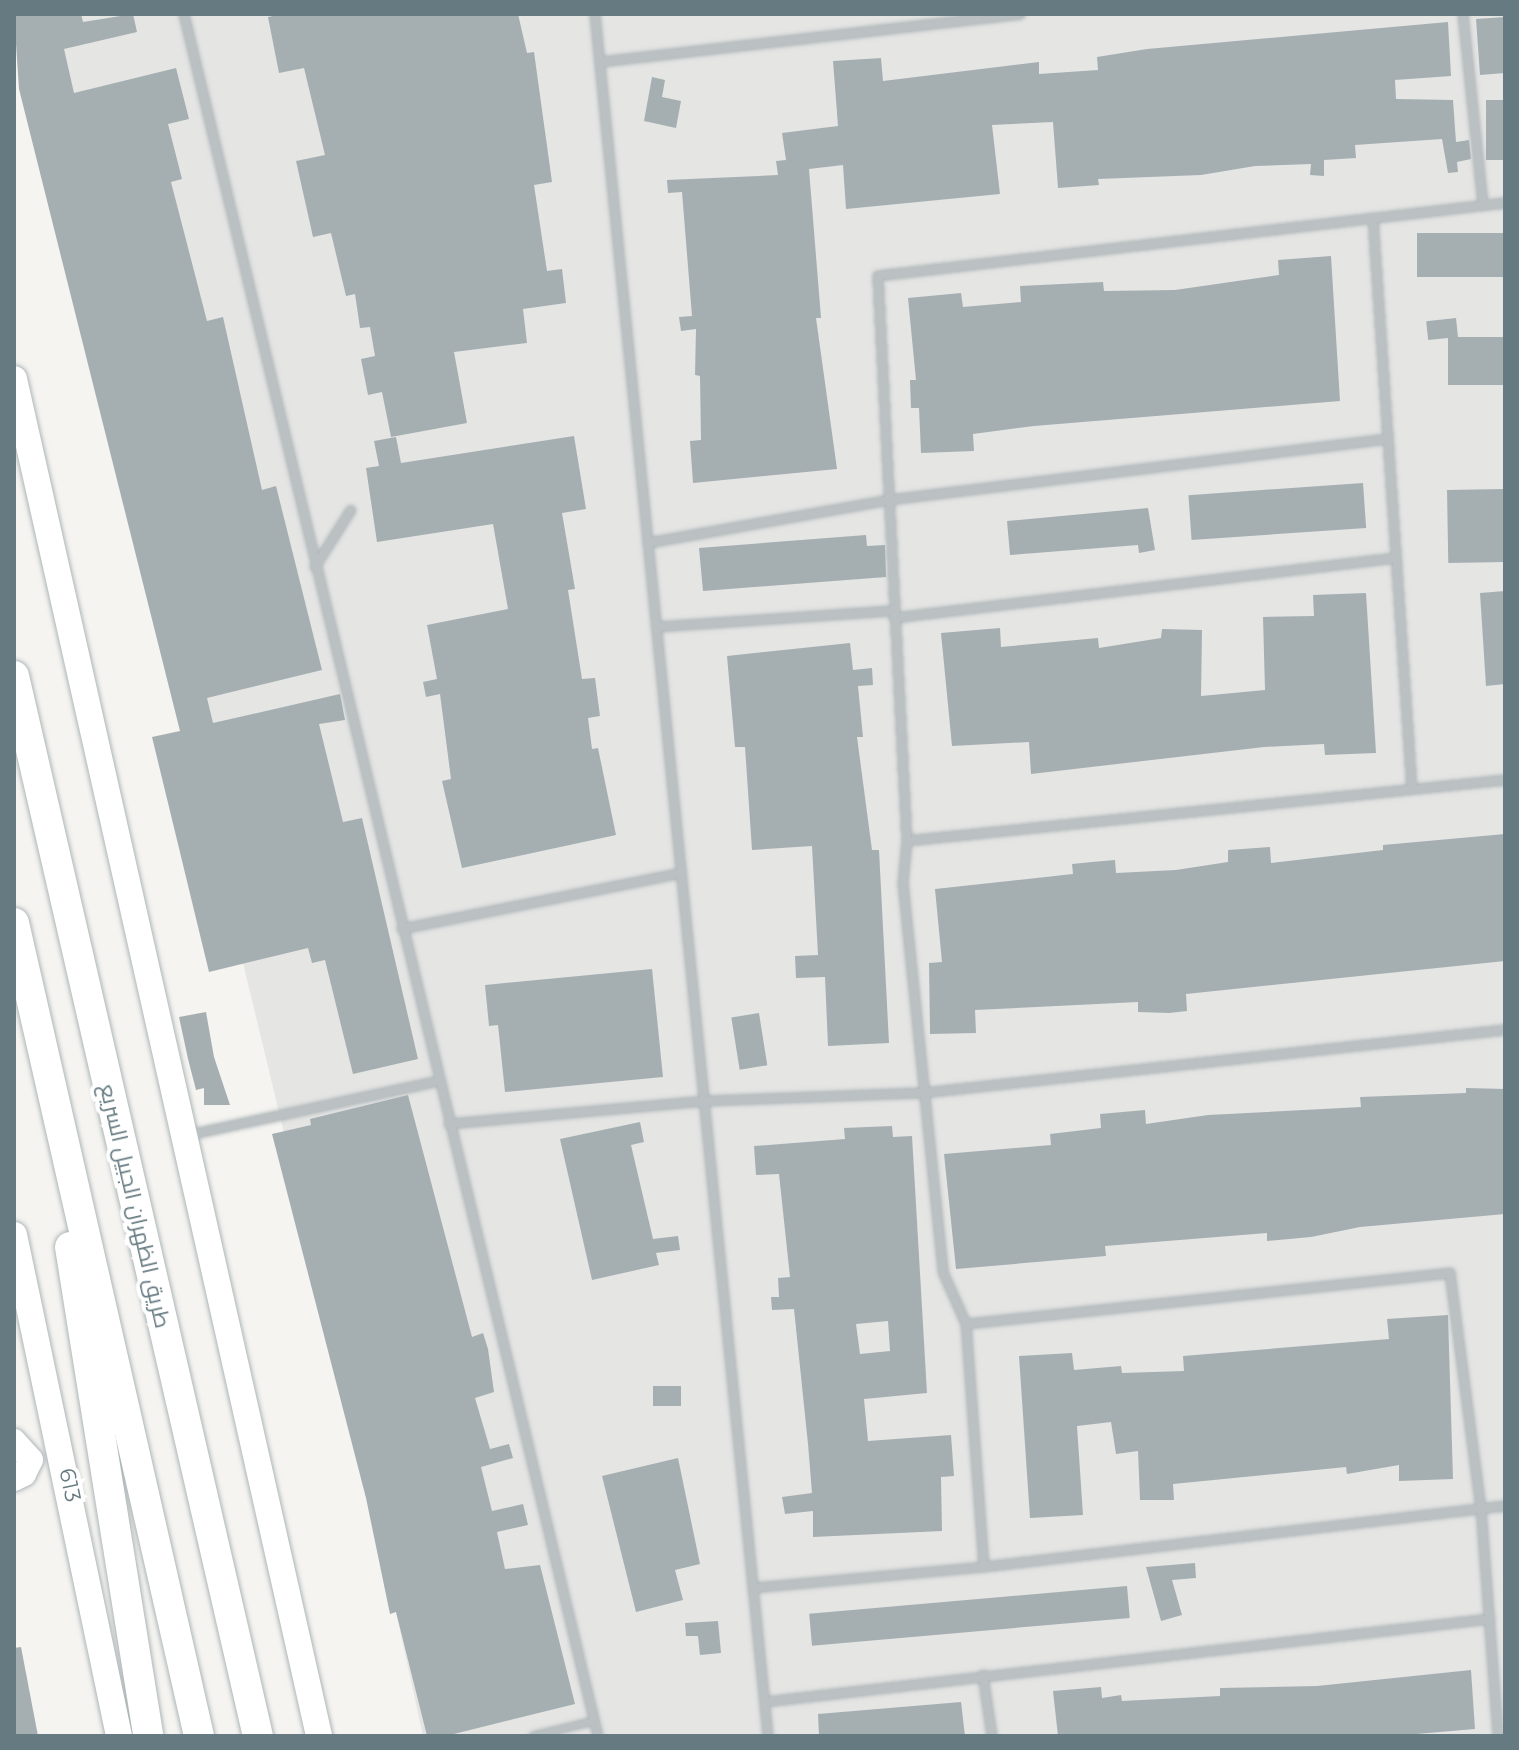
<!DOCTYPE html>
<html>
<head>
<meta charset="utf-8">
<style>
	body { margin:0 }
	#map { position:relative; width:1519px; height:1750px; overflow:hidden; background:#f5f4f1; font-family:Montserrat,Cairo,sans-serif }
	div>[style] { position:absolute }
	[style*='--x'] { left:calc(var(--x)*1px); top:calc(var(--y)*1px); width:calc(var(--w)*1px); rotate:calc(var(--a)*1deg) }
	.built>* { inset:0; background:#e5e5e4 }
	.building>* { inset:0; background:#a5afb2; transform-origin:0 0 }
	.roads { filter:drop-shadow(0 0 2px #aeb6b8) drop-shadow(0 0 2px #aeb6b8) }
	.lane>* { height:6px; margin:-3px; padding:0 3px; transform-origin:3px; border-radius:3px; background:#bbc1c3 }
	.street>* { height:8px; margin:-4px; padding:0 4px; transform-origin:4px; border-radius:4px; background:#bbc1c3 }
	.secondary>* { height:24px; margin:-12px; padding:0 12px; transform-origin:12px; border-radius:12px; background:#fff }
	.primary>* { height:26px; margin:-13px; padding:0 13px; transform-origin:13px; border-radius:13px; background:#fff }
	.highway>* { height:30px; margin:-15px; padding:0 15px; transform-origin:15px; border-radius:15px; background:#fff }
	span { translate:-50% -50%; white-space:nowrap; text-align:center; line-height:1.15; -webkit-text-stroke:8px #fff; paint-order:stroke }
	.street-label { font-size:22px; color:#657a81 }
	.frame { position:absolute; inset:0; border:16px solid #657a81; pointer-events:none }
</style>
</head>
<body>
<div id="map">
	<div class="built">
		<i style="clip-path:polygon(30px 14px,1505px 14px,1505px 1736px,423px 1736px,361px 1452px,173px 673px)"></i>
	</div>
	<div class="building">
		<i style="clip-path:polygon(14px 14px,81px 14px,83px 22px,133px 14px,137px 32px,64px 49px,74px 93px,176px 68px,189px 119px,168px 124px,182px 179px,171px 182px,207px 321px,223px 317px,262px 490px,276px 486px,322px 670px,207px 698px,213px 723px,340px 694px,345px 720px,319px 724px,343px 822px,362px 818px,418px 1059px,353px 1074px,325px 960px,312px 963px,308px 948px,209px 972px,152px 737px,180px 731px,19px 89px)"></i>
		<i style="clip-path:polygon(284px 14px,518px 14px,527px 53px,534px 52px,552px 182px,534px 185px,547px 271px,562px 269px,566px 303px,523px 309px,527px 343px,454px 352px,467px 423px,391px 437px,382px 392px,368px 395px,361px 359px,375px 356px,370px 327px,360px 328px,355px 294px,346px 296px,331px 233px,313px 237px,296px 161px,325px 155px,304px 68px,279px 73px,268px 17px)"></i>
		<i style="clip-path:polygon(1505px 17px,1505px 73px,1480px 75px,1476px 19px)"></i>
		<i style="clip-path:polygon(1448px 22px,1451px 76px,1395px 80px,1396px 99px,1453px 100px,1456px 142px,1469px 140px,1471px 159px,1457px 162px,1458px 172px,1448px 173px,1442px 139px,1355px 145px,1356px 158px,1324px 160px,1324px 176px,1310px 175px,1311px 164px,1255px 166px,1201px 175px,1098px 179px,1099px 185px,1058px 188px,1053px 122px,992px 125px,1000px 194px,846px 209px,843px 165px,809px 169px,821px 318px,816px 318px,837px 469px,693px 483px,690px 441px,701px 440px,700px 376px,695px 375px,696px 329px,681px 331px,679px 317px,692px 316px,682px 192px,668px 193px,667px 180px,778px 175px,776px 161px,786px 160px,782px 133px,838px 126px,833px 61px,881px 58px,883px 81px,1039px 62px,1039px 74px,1098px 70px,1097px 57px,1147px 49px)"></i>
		<i style="clip-path:polygon(652px 77px,665px 80px,662px 97px,681px 101px,676px 128px,644px 121px)"></i>
		<i style="left:1486px;top:100px;width:19px;height:60px"></i>
		<i style="left:1505px;top:233px;width:44px;height:88px;rotate:90deg"></i>
		<i style="clip-path:polygon(1331px 256px,1340px 401px,1034px 426px,973px 434px,974px 451px,921px 453px,919px 408px,911px 408px,910px 380px,916px 380px,908px 298px,961px 293px,963px 307px,1021px 302px,1020px 286px,1103px 282px,1104px 291px,1175px 290px,1279px 275px,1278px 260px)"></i>
		<i style="left:1456px;top:318px;width:19px;height:30px;rotate:84deg"></i>
		<i style="left:1505px;top:337px;width:48px;height:57px;rotate:90deg"></i>
		<i style="clip-path:polygon(574px 436px,586px 509px,562px 513px,575px 589px,568px 590px,582px 679px,595px 678px,600px 716px,588px 718px,592px 749px,598px 748px,616px 835px,462px 868px,442px 781px,451px 779px,440px 694px,426px 697px,423px 682px,437px 679px,427px 625px,508px 609px,493px 524px,377px 542px,366px 468px,379px 466px,374px 441px,396px 437px,401px 463px)"></i>
		<i style="left:1363px;top:483px;width:45px;height:175px;rotate:86deg"></i>
		<i style="left:1504px;top:489px;width:73px;height:57px;rotate:89deg"></i>
		<i style="clip-path:polygon(1148px 508px,1155px 550px,1139px 553px,1138px 545px,1010px 555px,1007px 521px)"></i>
		<i style="clip-path:polygon(866px 535px,867px 546px,885px 545px,886px 577px,703px 591px,699px 548px)"></i>
		<i style="clip-path:polygon(1505px 591px,1505px 684px,1486px 686px,1480px 593px)"></i>
		<i style="clip-path:polygon(1366px 593px,1376px 753px,1325px 755px,1324px 744px,1264px 747px,1031px 774px,1029px 742px,952px 746px,941px 633px,1000px 628px,1001px 647px,1098px 638px,1099px 648px,1161px 638px,1162px 629px,1202px 630px,1201px 696px,1265px 690px,1263px 617px,1314px 616px,1313px 595px)"></i>
		<i style="clip-path:polygon(850px 643px,853px 670px,872px 668px,873px 685px,858px 686px,863px 737px,857px 737px,872px 850px,879px 850px,889px 1043px,828px 1046px,825px 977px,796px 978px,795px 956px,818px 955px,812px 846px,752px 850px,745px 747px,735px 747px,727px 656px)"></i>
		<i style="clip-path:polygon(1505px 834px,1505px 961px,1186px 994px,1187px 1011px,1169px 1013px,1138px 1012px,1138px 1002px,975px 1010px,976px 1033px,930px 1034px,929px 963px,942px 962px,935px 889px,1073px 874px,1072px 864px,1092px 862px,1115px 860px,1116px 873px,1176px 870px,1228px 862px,1228px 850px,1270px 847px,1271px 863px,1383px 850px,1383px 845px)"></i>
		<i style="clip-path:polygon(652px 969px,663px 1077px,505px 1092px,498px 1025px,489px 1026px,485px 985px)"></i>
		<i style="clip-path:polygon(206px 1012px,214px 1057px,230px 1105px,204px 1105px,204px 1088px,196px 1090px,188px 1059px,179px 1017px)"></i>
		<i style="left:759px;top:1013px;width:53px;height:28px;rotate:81deg"></i>
		<i style="clip-path:polygon(1466px 1088px,1505px 1089px,1505px 1214px,1360px 1227px,1311px 1237px,1267px 1241px,1267px 1233px,1105px 1246px,1106px 1256px,956px 1269px,944px 1154px,1051px 1145px,1050px 1134px,1101px 1128px,1100px 1114px,1145px 1110px,1146px 1124px,1208px 1115px,1361px 1107px,1360px 1097px,1466px 1093px)"></i>
		<i style="clip-path:polygon(408px 1095px,472px 1337px,483px 1333px,488px 1349px,494px 1392px,475px 1398px,490px 1449px,509px 1444px,513px 1458px,481px 1467px,492px 1511px,523px 1504px,528px 1525px,497px 1532px,505px 1569px,540px 1565px,575px 1704px,446px 1736px,427px 1736px,396px 1612px,390px 1614px,366px 1498px,272px 1134px,311px 1125px,310px 1119px)"></i>
		<i style="clip-path:polygon(640px 1122px,644px 1142px,631px 1145px,653px 1239px,678px 1236px,680px 1250px,656px 1253px,659px 1265px,592px 1280px,560px 1139px)"></i>
		<i style="clip-path:polygon(evenodd,892px 1126px,893px 1137px,912px 1136px,927px 1393px,864px 1399px,868px 1441px,951px 1435px,954px 1476px,941px 1477px,942px 1531px,813px 1537px,813px 1511px,785px 1514px,782px 1497px,812px 1493px,808px 1444px,794px 1309px,772px 1310px,771px 1297px,779px 1297px,778px 1278px,790px 1277px,779px 1174px,756px 1175px,754px 1146px,845px 1139px,844px 1128px,892px 1126px,888px 1321px,890px 1351px,860px 1354px,856px 1324px,888px 1321px)"></i>
		<i style="clip-path:polygon(1448px 1315px,1453px 1479px,1399px 1481px,1399px 1465px,1347px 1474px,1346px 1467px,1173px 1484px,1174px 1500px,1140px 1500px,1138px 1451px,1116px 1454px,1111px 1422px,1077px 1426px,1083px 1515px,1030px 1518px,1019px 1356px,1072px 1353px,1074px 1370px,1121px 1366px,1122px 1373px,1184px 1371px,1183px 1356px,1389px 1339px,1387px 1319px)"></i>
		<i style="left:653px;top:1386px;width:28px;height:20px"></i>
		<i style="clip-path:polygon(678px 1458px,700px 1564px,675px 1570px,683px 1600px,636px 1612px,602px 1476px)"></i>
		<i style="clip-path:polygon(1195px 1563px,1196px 1578px,1172px 1580px,1182px 1615px,1161px 1621px,1146px 1567px)"></i>
		<i style="left:1127px;top:1586px;width:32px;height:319px;rotate:85deg"></i>
		<i style="clip-path:polygon(718px 1621px,721px 1653px,700px 1655px,698px 1636px,686px 1636px,685px 1623px)"></i>
		<i style="clip-path:polygon(21px 1647px,38px 1736px,14px 1736px,14px 1648px)"></i>
		<i style="clip-path:polygon(1471px 1670px,1475px 1729px,1393px 1736px,1058px 1736px,1053px 1691px,1101px 1687px,1102px 1698px,1121px 1695px,1122px 1701px,1220px 1696px,1220px 1688px,1317px 1686px)"></i>
		<i style="clip-path:polygon(961px 1702px,965px 1736px,819px 1736px,818px 1714px)"></i>
	</div>
	<div class="roads">
		<div class="lane">
			<i style="--x:533;--y:1736;--w:63;--a:-13.8"></i>
		</div>
		<div class="street">
			<i style="--x:184;--y:14;--w:1771;--a:76.48"></i>
			<i style="--x:595;--y:14;--w:1731;--a:84.26"></i>
			<i style="--x:1463;--y:14;--w:192;--a:84"></i>
			<i style="--x:600;--y:62;--w:423;--a:-6.5"></i>
			<i style="--x:1505;--y:203;--w:631;--a:173.36"></i>
			<i style="--x:878;--y:276;--w:566;--a:87.06"></i>
			<i style="--x:907;--y:841;--w:601;--a:-5.82"></i>
			<i style="--x:1373;--y:218;--w:572;--a:86.09"></i>
			<i style="--x:648;--y:543;--w:245;--a:-10.1"></i>
			<i style="--x:889;--y:500;--w:503;--a:-6.97"></i>
			<i style="--x:315;--y:567;--w:67;--a:-57.7"></i>
			<i style="--x:894;--y:618;--w:506;--a:-6.82"></i>
			<i style="--x:657;--y:627;--w:238;--a:-3.9"></i>
			<i style="--x:907;--y:841;--w:42;--a:95.4"></i>
			<i style="--x:903;--y:883;--w:391;--a:84.1"></i>
			<i style="--x:943;--y:1272;--w:57;--a:66.1"></i>
			<i style="--x:402;--y:929;--w:285;--a:-11.3"></i>
			<i style="--x:449;--y:1124;--w:257;--a:-5.1"></i>
			<i style="--x:705;--y:1101;--w:218;--a:-2.1"></i>
			<i style="--x:923;--y:1093;--w:585;--a:-6.18"></i>
			<i style="--x:189;--y:1135;--w:256;--a:-12.2"></i>
			<i style="--x:984;--y:1567;--w:244;--a:-94.2"></i>
			<i style="--x:966;--y:1324;--w:487;--a:-6"></i>
			<i style="--x:1450;--y:1273;--w:237;--a:82.5"></i>
			<i style="--x:1481;--y:1508;--w:229;--a:85.7"></i>
			<i style="--x:753;--y:1588;--w:232;--a:-5.2"></i>
			<i style="--x:984;--y:1567;--w:525;--a:-6.68"></i>
			<i style="--x:983;--y:1675;--w:62;--a:81.6"></i>
			<i style="--x:765;--y:1702;--w:730;--a:-6.53"></i>
		</div>
		<div class="secondary">
			<i style="--x:14;--y:1441;--w:25;--a:48"></i>
			<i style="--x:31;--y:1460;--w:16;--a:117"></i>
			<i style="--x:24;--y:1474;--w:11;--a:153"></i>
		</div>
		<div class="primary">
			<i style="--x:14;--y:379;--w:1391;--a:77.33"></i>
			<i style="--x:14;--y:1235;--w:512;--a:78.16"></i>
		</div>
		<div class="highway">
			<i style="--x:14;--y:676;--w:1088;--a:77.04"></i>
			<i style="--x:14;--y:923;--w:834;--a:77.18"></i>
			<i style="--x:70;--y:1247;--w:495;--a:80.9"></i>
		</div>
	</div>
	<div class="street-label">
		<span style="left:135px;top:1206px;rotate:77deg">طريق الظهران الجبيل السريع</span>
		<span style="left:70px;top:1485px;rotate:78deg">613</span>
	</div>
	<div class="frame"></div>
</div>
</body>
</html>
